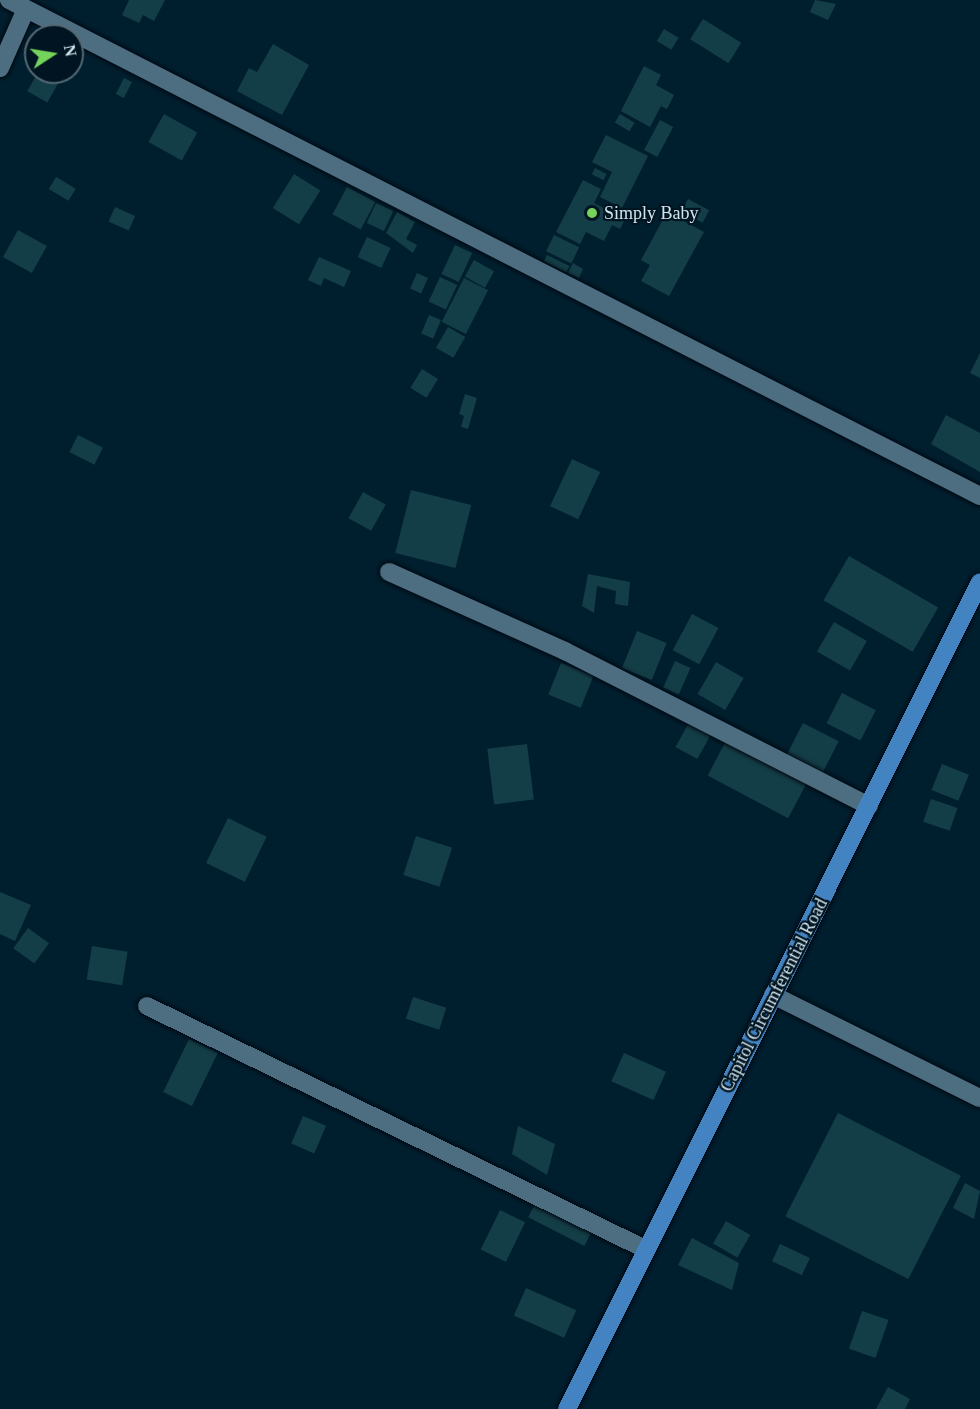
<!DOCTYPE html>
<html>
<head>
<meta charset="utf-8">
<style>
	body { margin:0 }
	#map { position:relative; width:980px; height:1409px; overflow:hidden; background:#001f2e; font-family:"Times New Roman",serif }
	div>[style] { position:absolute }
	[style*='--x'] { left:calc(var(--x)*1px); top:calc(var(--y)*1px); width:calc(var(--w)*1px); rotate:calc(var(--a)*1deg) }
	.building>* { inset:0; background:#143e47; transform-origin:0 0 }
	.roads { filter:drop-shadow(0 0 2px #000812) drop-shadow(0 0 2px #000812) }
	.minor>* { height:18px; margin:-9px; padding:0 9px; transform-origin:9px; border-radius:9px; background:#4d6e81 }
	.major>* { height:18px; margin:-9px; padding:0 9px; transform-origin:9px; border-radius:9px; background:#4483c1 }
	.dots>* { width:16px; height:16px; translate:-50% -50%; box-sizing:border-box; border:3px solid #001521; border-radius:50% }
	span { translate:-50% -50%; white-space:nowrap; text-align:center; line-height:1.15; -webkit-text-stroke:4.5px #001521; paint-order:stroke }
	.poi-label { font-size:18px; color:#d2e4ee }
	.left { translate:0 -50%; text-align:left }
	.street-label { font-size:18px; color:#d2e4ee }
	.north { position:absolute; left:24px; top:24px; width:60px; height:60px; box-sizing:border-box; background:#001521; border:2px solid #546873; border-radius:50%; rotate:78deg; font-size:16px; font-weight:700; line-height:24px; text-align:center; color:#d2e4ee }
	.north::after { content:''; display:block; margin:auto; width:21px; height:27px; background:#75d25b; clip-path:polygon(50% 0,100% 100%,50% 72%,0 100%) }
</style>
</head>
<body>
<div id="map">
	<div class="building">
		<i style="clip-path:polygon(129px 0,165px 0,154px 21px,143px 15px,139px 23px,122px 15px)"></i>
		<i style="clip-path:polygon(815px 0,836px 4px,828px 20px,810px 12px)"></i>
		<i style="left:703px;top:19px;width:45px;height:24px;rotate:32deg"></i>
		<i style="left:664px;top:29px;width:17px;height:14px;rotate:31deg"></i>
		<i style="clip-path:polygon(273px 44px,309px 65px,282px 115px,237px 91px,249px 68px,257px 72px)"></i>
		<i style="clip-path:polygon(644px 66px,661px 75px,656px 85px,674px 95px,667px 109px,661px 106px,650px 127px,621px 111px)"></i>
		<i style="left:38px;top:72px;width:23px;height:22px;rotate:29deg"></i>
		<i style="left:124px;top:78px;width:9px;height:18px;rotate:27deg"></i>
		<i style="left:164px;top:114px;width:38px;height:32px;rotate:29deg"></i>
		<i style="left:620px;top:114px;width:17px;height:10px;rotate:31deg"></i>
		<i style="left:660px;top:120px;width:15px;height:34px;rotate:28deg"></i>
		<i style="clip-path:polygon(606px 135px,648px 156px,622px 208px,600px 197px,612px 172px,592px 162px)"></i>
		<i style="left:595px;top:168px;width:13px;height:7px;rotate:27deg"></i>
		<i style="left:294px;top:174px;width:31px;height:40px;rotate:32deg"></i>
		<i style="left:56px;top:177px;width:23px;height:14px;rotate:31deg"></i>
		<i style="clip-path:polygon(583px 180px,601px 189px,594px 203px,625px 219px,620px 229px,612px 225px,604px 241px,586px 232px,580px 244px,556px 232px)"></i>
		<i style="left:347px;top:187px;width:32px;height:31px;rotate:28deg"></i>
		<i style="left:688px;top:199px;width:24px;height:14px;rotate:28deg"></i>
		<i style="left:376px;top:203px;width:19px;height:22px;rotate:25deg"></i>
		<i style="left:115px;top:207px;width:22px;height:16px;rotate:24deg"></i>
		<i style="clip-path:polygon(397px 212px,415px 222px,406px 239px,417px 245px,413px 253px,386px 233px)"></i>
		<i style="clip-path:polygon(667px 212px,704px 232px,669px 296px,641px 281px,650px 265px,641px 260px)"></i>
		<i style="left:18px;top:230px;width:33px;height:31px;rotate:29deg"></i>
		<i style="left:554px;top:235px;width:28px;height:18px;rotate:26deg"></i>
		<i style="left:367px;top:237px;width:26px;height:22px;rotate:25deg"></i>
		<i style="left:455px;top:245px;width:19px;height:32px;rotate:25deg"></i>
		<i style="left:547px;top:255px;width:25px;height:7px;rotate:26deg"></i>
		<i style="clip-path:polygon(319px 257px,351px 271px,344px 287px,324px 278px,321px 286px,308px 280px)"></i>
		<i style="left:474px;top:260px;width:23px;height:19px;rotate:29deg"></i>
		<i style="clip-path:polygon(573px 263px,583px 269px,579px 278px,568px 273px)"></i>
		<i style="left:417px;top:273px;width:12px;height:17px;rotate:24deg"></i>
		<i style="left:440px;top:277px;width:19px;height:27px;rotate:25deg"></i>
		<i style="left:464px;top:278px;width:27px;height:49px;rotate:27deg"></i>
		<i style="left:429px;top:315px;width:13px;height:20px;rotate:23deg"></i>
		<i style="left:448px;top:327px;width:20px;height:24px;rotate:30deg"></i>
		<i style="clip-path:polygon(980px 353px,980px 378px,970px 373px)"></i>
		<i style="left:422px;top:369px;width:19px;height:22px;rotate:32deg"></i>
		<i style="clip-path:polygon(465px 394px,477px 398px,468px 429px,461px 427px,464px 416px,459px 414px)"></i>
		<i style="clip-path:polygon(946px 415px,980px 433px,980px 472px,931px 444px)"></i>
		<i style="left:78px;top:435px;width:28px;height:19px;rotate:27deg"></i>
		<i style="left:572px;top:459px;width:31px;height:52px;rotate:25deg"></i>
		<i style="left:411px;top:490px;width:62px;height:65px;rotate:14deg"></i>
		<i style="left:363px;top:492px;width:26px;height:30px;rotate:29deg"></i>
		<i style="left:849px;top:556px;width:103px;height:51px;rotate:30deg"></i>
		<i style="clip-path:polygon(588px 574px,630px 582px,628px 606px,615px 604px,616px 591px,597px 586px,594px 613px,582px 606px)"></i>
		<i style="left:692px;top:614px;width:30px;height:41px;rotate:28deg"></i>
		<i style="left:834px;top:622px;width:38px;height:34px;rotate:30deg"></i>
		<i style="left:637px;top:631px;width:32px;height:40px;rotate:22deg"></i>
		<i style="left:675px;top:661px;width:17px;height:29px;rotate:24deg"></i>
		<i style="left:716px;top:662px;width:32px;height:37px;rotate:30deg"></i>
		<i style="left:561px;top:663px;width:35px;height:34px;rotate:22deg"></i>
		<i style="left:842px;top:693px;width:38px;height:34px;rotate:27deg"></i>
		<i style="left:691px;top:719px;width:25px;height:32px;rotate:29deg"></i>
		<i style="left:803px;top:723px;width:40px;height:38px;rotate:27deg"></i>
		<i style="left:726px;top:741px;width:91px;height:39px;rotate:28deg"></i>
		<i style="left:527px;top:744px;width:56px;height:40px;rotate:83deg"></i>
		<i style="left:942px;top:764px;width:29px;height:28px;rotate:22deg"></i>
		<i style="left:931px;top:799px;width:28px;height:24px;rotate:19deg"></i>
		<i style="left:228px;top:818px;width:43px;height:50px;rotate:26deg"></i>
		<i style="left:416px;top:836px;width:38px;height:41px;rotate:18deg"></i>
		<i style="clip-path:polygon(0 892px,31px 905px,15px 941px,0 934px)"></i>
		<i style="left:28px;top:928px;width:26px;height:25px;rotate:36deg"></i>
		<i style="left:92px;top:946px;width:36px;height:34px;rotate:9deg"></i>
		<i style="left:413px;top:997px;width:35px;height:23px;rotate:18deg"></i>
		<i style="left:189px;top:1039px;width:32px;height:59px;rotate:26deg"></i>
		<i style="left:624px;top:1053px;width:46px;height:31px;rotate:24deg"></i>
		<i style="left:838px;top:1113px;width:138px;height:116px;rotate:27deg"></i>
		<i style="left:303px;top:1116px;width:25px;height:30px;rotate:23deg"></i>
		<i style="clip-path:polygon(518px 1126px,555px 1144px,547px 1175px,512px 1154px)"></i>
		<i style="clip-path:polygon(965px 1183px,980px 1191px,974px 1219px,953px 1208px)"></i>
		<i style="left:535px;top:1204px;width:63px;height:15px;rotate:27deg"></i>
		<i style="left:500px;top:1210px;width:28px;height:44px;rotate:26deg"></i>
		<i style="left:726px;top:1221px;width:28px;height:26px;rotate:30deg"></i>
		<i style="clip-path:polygon(692px 1238px,739px 1263px,732px 1290px,678px 1265px)"></i>
		<i style="left:780px;top:1244px;width:33px;height:19px;rotate:25deg"></i>
		<i style="left:526px;top:1288px;width:55px;height:30px;rotate:24deg"></i>
		<i style="left:862px;top:1311px;width:28px;height:40px;rotate:19deg"></i>
		<i style="clip-path:polygon(888px 1387px,910px 1399px,905px 1409px,876px 1409px)"></i>
	</div>
	<div class="roads">
		<div class="minor">
			<i style="--x:9;--y:0;--w:1090;--a:27.06"></i>
			<i style="--x:0;--y:68;--w:64;--a:-66.2"></i>
			<i style="--x:389;--y:572;--w:193;--a:24.2"></i>
			<i style="--x:565;--y:651;--w:341;--a:27"></i>
			<i style="--x:773;--y:995;--w:231;--a:26.5"></i>
			<i style="--x:147;--y:1006;--w:556;--a:26.01"></i>
		</div>
		<div class="major">
			<i style="--x:567;--y:1409;--w:924;--a:-63.46"></i>
		</div>
	</div>
	<div class="dots">
		<i style="left:592px;top:213px;background:#75d25b"></i>
	</div>
	<div class="poi-label">
		<span class="left" style="left:604px;top:213px">Simply Baby</span>
	</div>
	<div class="street-label">
		<span style="left:774px;top:995px;rotate:-63deg">Capitol Circumferential Road</span>
	</div>
	<div class="north">N</div>
</div>
</body>
</html>
